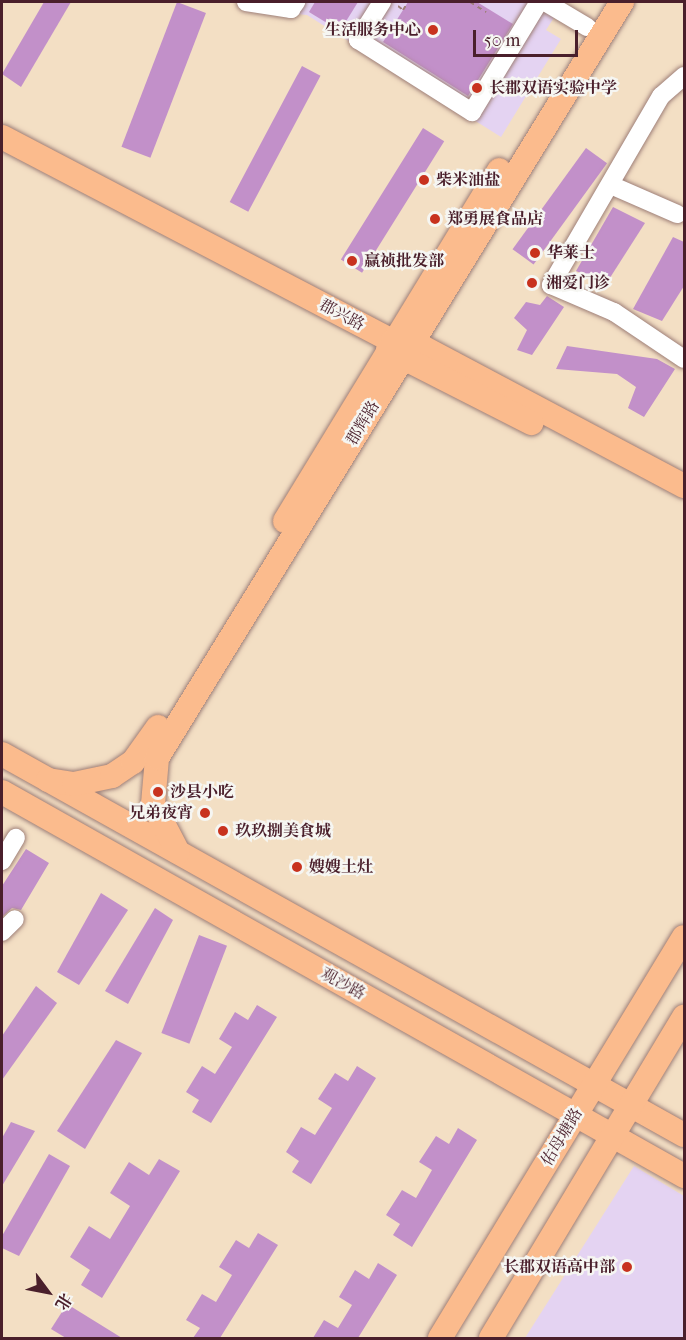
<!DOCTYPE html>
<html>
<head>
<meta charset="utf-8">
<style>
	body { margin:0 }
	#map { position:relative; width:686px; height:1340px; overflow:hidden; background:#f3dfc4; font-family:"IM FELL French Canon","Noto Serif SC",serif }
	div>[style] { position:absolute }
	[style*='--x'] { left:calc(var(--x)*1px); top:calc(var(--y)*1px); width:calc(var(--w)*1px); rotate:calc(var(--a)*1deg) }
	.built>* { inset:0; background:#e4d3f2 }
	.building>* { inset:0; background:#c290c9; transform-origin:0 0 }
	.path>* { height:2px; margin-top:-1px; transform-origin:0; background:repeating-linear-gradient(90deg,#9e7f78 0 4.5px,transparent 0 9px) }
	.roads { filter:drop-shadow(0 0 2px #9e7f78) drop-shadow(0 0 2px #9e7f78) }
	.minor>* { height:18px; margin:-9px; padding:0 9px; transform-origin:9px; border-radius:9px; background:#fff }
	.major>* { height:24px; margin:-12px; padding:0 12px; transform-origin:12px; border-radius:12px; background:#fbbb8d }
	.dots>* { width:16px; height:16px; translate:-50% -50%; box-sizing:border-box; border:3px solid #f6f6f2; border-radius:50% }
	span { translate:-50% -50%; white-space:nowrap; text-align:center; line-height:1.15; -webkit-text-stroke:5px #f6f6f2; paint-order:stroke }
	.poi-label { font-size:16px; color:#4a1f2b; font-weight:700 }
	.right { translate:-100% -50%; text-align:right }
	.left { translate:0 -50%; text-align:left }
	.street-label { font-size:16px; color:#4a1f2b }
	.frame { position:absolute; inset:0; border:3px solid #4a1f2b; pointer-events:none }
	.north { position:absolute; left:18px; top:1262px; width:60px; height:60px; -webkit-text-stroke:4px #f6f6f2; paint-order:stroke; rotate:122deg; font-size:16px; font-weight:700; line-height:24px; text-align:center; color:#4a1f2b }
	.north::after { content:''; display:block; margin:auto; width:21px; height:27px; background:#4a1f2b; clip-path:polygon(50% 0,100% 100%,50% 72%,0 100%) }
	.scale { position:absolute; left:473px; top:30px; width:105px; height:27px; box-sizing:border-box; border:3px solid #4a1f2b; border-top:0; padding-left:8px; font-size:18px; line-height:21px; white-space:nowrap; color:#4a1f2b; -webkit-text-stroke:4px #f6f6f2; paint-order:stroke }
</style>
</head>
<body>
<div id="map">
	<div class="built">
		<i style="clip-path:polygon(276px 2px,564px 2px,546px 30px,561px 39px,501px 137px,307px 15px,276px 12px)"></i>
		<i style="clip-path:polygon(634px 1166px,684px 1196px,684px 1338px,525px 1338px)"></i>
	</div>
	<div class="building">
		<i style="clip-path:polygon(44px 2px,71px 2px,21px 87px,2px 74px)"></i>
		<i style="left:177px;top:2px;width:31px;height:155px;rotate:21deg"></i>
		<i style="clip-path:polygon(315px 2px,358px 2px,340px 31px,309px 12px)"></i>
		<i style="clip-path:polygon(408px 2px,477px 2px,513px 24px,468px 96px,383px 42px)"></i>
		<i style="left:302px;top:66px;width:21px;height:154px;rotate:28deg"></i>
		<i style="left:423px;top:128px;width:25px;height:155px;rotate:32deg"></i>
		<i style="left:586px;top:148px;width:26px;height:125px;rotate:36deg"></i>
		<i style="clip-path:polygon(613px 207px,645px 223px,606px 284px,576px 271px)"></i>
		<i style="clip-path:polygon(673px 237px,684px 242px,684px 286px,662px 321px,633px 309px)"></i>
		<i style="clip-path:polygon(547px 296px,564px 307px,532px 355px,517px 350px,527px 330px,514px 318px,526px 302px,540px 305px)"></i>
		<i style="clip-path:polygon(567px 346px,657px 359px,675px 369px,644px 417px,628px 408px,636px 387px,617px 374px,556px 369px)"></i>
		<i style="clip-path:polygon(26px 849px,49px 863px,21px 910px,12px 908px,2px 917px,2px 886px)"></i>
		<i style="clip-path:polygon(101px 893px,128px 910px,79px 985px,57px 972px)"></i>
		<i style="clip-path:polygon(155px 908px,173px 920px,128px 1004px,105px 991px)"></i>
		<i style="left:199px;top:935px;width:30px;height:105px;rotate:21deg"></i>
		<i style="clip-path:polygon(36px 986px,57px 1003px,2px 1080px,2px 1036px)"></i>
		<i style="clip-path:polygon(257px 1005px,277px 1017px,211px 1123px,192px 1112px,199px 1100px,186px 1092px,202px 1066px,215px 1074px,232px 1047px,219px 1039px,235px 1012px,248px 1020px)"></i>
		<i style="clip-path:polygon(116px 1040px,142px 1053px,85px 1149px,57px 1131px)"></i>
		<i style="clip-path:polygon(357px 1066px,376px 1078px,311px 1184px,292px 1172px,299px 1161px,286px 1152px,301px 1127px,315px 1135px,332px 1108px,318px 1099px,335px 1073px,348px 1081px)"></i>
		<i style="clip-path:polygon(11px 1122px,35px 1131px,2px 1186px,2px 1138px)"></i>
		<i style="clip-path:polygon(458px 1128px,477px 1140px,412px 1247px,393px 1235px,400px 1224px,386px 1215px,402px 1190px,416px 1198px,432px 1170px,419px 1162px,436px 1136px,449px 1144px)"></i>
		<i style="clip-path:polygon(49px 1154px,70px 1166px,19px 1256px,2px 1248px,2px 1236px)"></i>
		<i style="clip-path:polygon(159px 1159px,180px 1171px,102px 1298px,81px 1285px,90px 1270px,70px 1257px,89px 1226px,110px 1239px,130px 1206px,110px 1193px,129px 1162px,149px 1175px)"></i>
		<i style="clip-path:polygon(258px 1233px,278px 1245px,220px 1338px,193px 1338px,200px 1328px,186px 1320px,202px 1294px,216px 1302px,232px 1275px,219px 1267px,236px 1240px,249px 1248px)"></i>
		<i style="clip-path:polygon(378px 1263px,397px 1275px,358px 1338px,313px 1338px,324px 1320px,338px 1328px,352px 1305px,339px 1297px,355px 1270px,369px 1279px)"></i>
		<i style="clip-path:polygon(67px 1304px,122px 1338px,66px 1338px,51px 1329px)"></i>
	</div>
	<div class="path">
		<i style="--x:470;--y:2;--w:19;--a:32"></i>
		<i style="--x:398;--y:6;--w:6;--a:39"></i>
		<i style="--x:403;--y:10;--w:9;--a:-58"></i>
	</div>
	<div class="roads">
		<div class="minor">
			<i style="--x:246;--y:2;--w:46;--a:8.8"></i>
			<i style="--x:291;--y:9;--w:9;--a:-54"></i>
			<i style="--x:382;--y:2;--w:45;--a:122.3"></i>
			<i style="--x:358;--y:40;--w:135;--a:32.3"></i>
			<i style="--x:472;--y:112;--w:129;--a:-58.7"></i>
			<i style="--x:545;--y:2;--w:49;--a:30.8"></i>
			<i style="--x:684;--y:76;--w:30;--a:139"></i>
			<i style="--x:661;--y:96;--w:219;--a:120.2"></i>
			<i style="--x:551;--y:285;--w:69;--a:23.2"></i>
			<i style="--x:614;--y:312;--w:84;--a:33.9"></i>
			<i style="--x:613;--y:186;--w:70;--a:23.6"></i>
			<i style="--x:2;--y:861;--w:27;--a:-59"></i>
			<i style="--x:2;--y:932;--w:18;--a:-45"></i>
		</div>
		<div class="major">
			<i style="--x:2;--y:137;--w:440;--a:27.6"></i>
			<i style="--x:392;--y:341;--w:21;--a:3"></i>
			<i style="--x:413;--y:342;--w:307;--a:28"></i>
			<i style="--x:388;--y:350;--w:161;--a:27"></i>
			<i style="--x:285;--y:521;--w:411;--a:-58.6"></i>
			<i style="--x:2;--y:754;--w:781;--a:29.19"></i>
			<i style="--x:48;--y:780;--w:26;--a:9"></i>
			<i style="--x:74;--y:784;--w:39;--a:-12"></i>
			<i style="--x:112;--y:776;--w:25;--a:-34"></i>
			<i style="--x:133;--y:762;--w:43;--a:-54.5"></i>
			<i style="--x:2;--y:792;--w:783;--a:29.38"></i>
			<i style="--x:178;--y:852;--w:54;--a:-117.5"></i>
			<i style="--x:153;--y:804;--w:46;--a:-85"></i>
			<i style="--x:157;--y:758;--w:888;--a:-58.41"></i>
			<i style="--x:440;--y:1338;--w:469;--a:-58.7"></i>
			<i style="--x:491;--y:1338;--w:375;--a:-59"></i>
		</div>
	</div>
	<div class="dots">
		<i style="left:433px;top:30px;background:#c8321e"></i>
		<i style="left:477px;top:88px;background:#c8321e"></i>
		<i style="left:424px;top:180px;background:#c8321e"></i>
		<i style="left:435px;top:219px;background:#c8321e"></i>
		<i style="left:535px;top:253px;background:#c8321e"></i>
		<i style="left:352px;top:261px;background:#c8321e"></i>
		<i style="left:532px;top:283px;background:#c8321e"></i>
		<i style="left:158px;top:792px;background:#c8321e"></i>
		<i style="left:205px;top:813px;background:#c8321e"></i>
		<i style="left:223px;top:831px;background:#c8321e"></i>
		<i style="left:297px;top:867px;background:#c8321e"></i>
		<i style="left:627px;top:1267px;background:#c8321e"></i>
	</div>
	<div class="poi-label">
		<span class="right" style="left:421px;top:30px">生活服务中心</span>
		<span class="left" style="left:489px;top:88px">长郡双语实验中学</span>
		<span class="left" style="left:436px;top:180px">柴米油盐</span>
		<span class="left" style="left:447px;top:219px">郑勇展食品店</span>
		<span class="left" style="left:547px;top:253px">华莱士</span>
		<span class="left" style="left:364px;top:261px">赢祯批发部</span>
		<span class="left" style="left:546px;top:283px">湘爱门诊</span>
		<span class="left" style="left:170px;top:792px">沙县小吃</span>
		<span class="right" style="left:193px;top:813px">兄弟夜宵</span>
		<span class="left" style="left:235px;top:831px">玖玖捌美食城</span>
		<span class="left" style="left:309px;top:867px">嫂嫂土灶</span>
		<span class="right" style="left:615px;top:1267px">长郡双语高中部</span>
	</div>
	<div class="street-label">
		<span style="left:342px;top:315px;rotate:28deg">郡兴路</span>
		<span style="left:363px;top:423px;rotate:-59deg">郡辉路</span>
		<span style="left:343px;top:984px;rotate:29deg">观沙路</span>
		<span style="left:562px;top:1137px;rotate:-59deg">佑母塘路</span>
	</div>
	<div class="frame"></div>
	<div class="north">北</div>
	<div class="scale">50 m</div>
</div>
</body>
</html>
